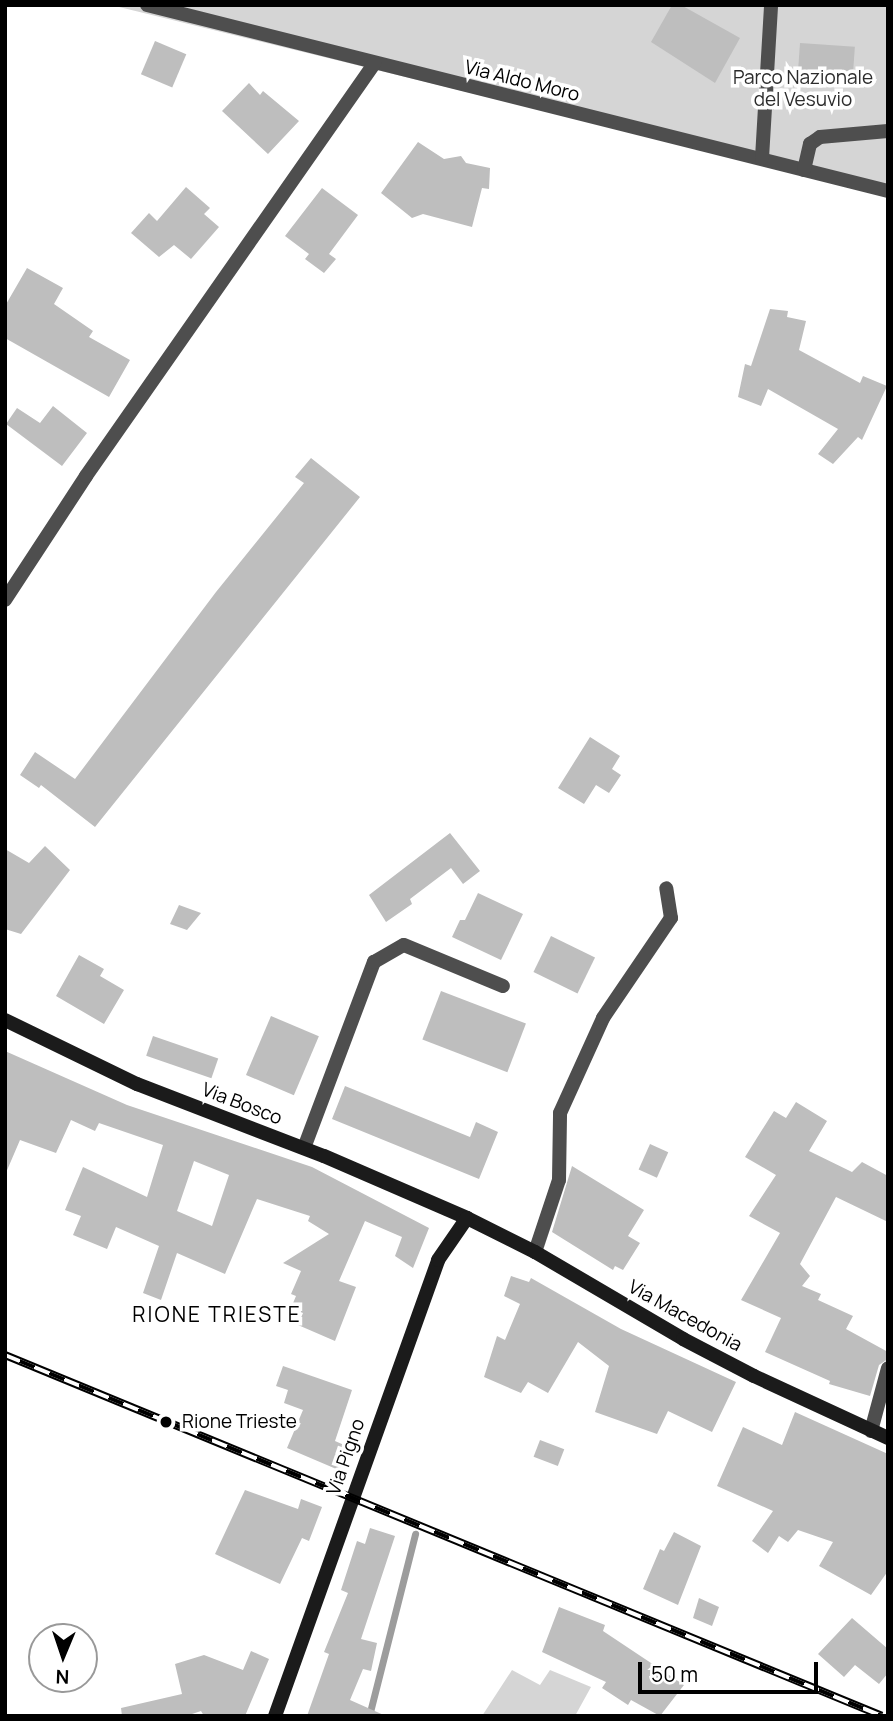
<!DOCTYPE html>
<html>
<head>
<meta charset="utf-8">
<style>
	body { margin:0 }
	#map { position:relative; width:893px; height:1721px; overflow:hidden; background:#fff; font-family:Manrope,sans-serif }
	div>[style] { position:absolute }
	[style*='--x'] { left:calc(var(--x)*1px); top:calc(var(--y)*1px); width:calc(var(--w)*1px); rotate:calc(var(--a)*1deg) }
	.green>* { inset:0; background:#d5d5d5 }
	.stream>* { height:7px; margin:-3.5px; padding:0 3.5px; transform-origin:3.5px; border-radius:3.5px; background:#9c9c9c }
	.building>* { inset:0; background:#bebebe; transform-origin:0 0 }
	.street>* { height:14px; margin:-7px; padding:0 7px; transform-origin:7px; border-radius:7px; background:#4e4e4e }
	.secondary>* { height:14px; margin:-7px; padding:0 7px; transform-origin:7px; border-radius:7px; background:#1b1b1b }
	.rail>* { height:8px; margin-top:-4px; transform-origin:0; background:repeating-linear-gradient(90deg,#fff 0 16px,#000 0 32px); box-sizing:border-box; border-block:2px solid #000 }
	.dots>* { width:19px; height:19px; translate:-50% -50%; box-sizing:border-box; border:4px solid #fff; border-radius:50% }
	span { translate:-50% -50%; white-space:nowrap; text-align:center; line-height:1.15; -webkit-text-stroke:7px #fff; paint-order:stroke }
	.park-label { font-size:19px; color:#2c2c2c }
	.street-label { font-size:19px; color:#000 }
	.poi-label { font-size:19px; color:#000 }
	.left { translate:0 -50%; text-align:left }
	.neighbourhood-label { font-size:21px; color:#000; letter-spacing:2px }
	.frame { position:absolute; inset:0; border:7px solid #000; pointer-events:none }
	.north { position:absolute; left:28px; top:1623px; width:70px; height:70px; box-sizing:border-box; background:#fff; border:2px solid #999; border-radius:50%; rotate:182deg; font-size:19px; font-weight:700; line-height:28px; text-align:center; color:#000 }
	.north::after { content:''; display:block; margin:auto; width:24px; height:32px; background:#000; clip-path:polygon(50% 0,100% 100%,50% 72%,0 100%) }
	.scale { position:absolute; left:638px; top:1662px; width:180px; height:32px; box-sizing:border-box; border:4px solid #000; border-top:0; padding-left:9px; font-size:21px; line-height:24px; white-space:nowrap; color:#000; -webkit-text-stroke:5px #fff; paint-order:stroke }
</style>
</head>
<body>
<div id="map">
	<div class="green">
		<i style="clip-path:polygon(111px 5px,888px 5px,888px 197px,746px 160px)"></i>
		<i style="clip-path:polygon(512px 1670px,540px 1685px,550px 1670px,591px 1687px,575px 1716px,482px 1716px)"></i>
	</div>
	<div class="stream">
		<i style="--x:369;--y:1716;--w:188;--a:-75.8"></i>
	</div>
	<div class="building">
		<i style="clip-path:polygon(672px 5px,681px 5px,740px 38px,715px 83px,651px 42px)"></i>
		<i style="left:155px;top:41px;width:34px;height:36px;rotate:23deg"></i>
		<i style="left:800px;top:43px;width:55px;height:37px;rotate:4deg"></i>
		<i style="clip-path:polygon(249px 83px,260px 95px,263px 91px,299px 121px,268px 154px,222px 111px)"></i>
		<i style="clip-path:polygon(418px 142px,444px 159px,461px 156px,466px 163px,490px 168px,489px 189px,482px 188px,472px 227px,423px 214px,412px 218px,381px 193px)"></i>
		<i style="clip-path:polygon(186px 187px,210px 208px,204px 214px,219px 227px,191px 259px,174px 245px,159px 257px,131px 233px,149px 213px,157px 221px)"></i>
		<i style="clip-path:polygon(322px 188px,358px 215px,329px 254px,336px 259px,324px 273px,305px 259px,309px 254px,285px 236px)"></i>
		<i style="clip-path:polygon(27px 268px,63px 288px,54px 304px,93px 331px,89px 337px,130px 360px,109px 397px,5px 338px,5px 306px)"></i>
		<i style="clip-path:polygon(770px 309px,788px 311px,787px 317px,806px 321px,799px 350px,860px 383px,863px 376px,887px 386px,862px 440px,858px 437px,833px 464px,818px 454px,838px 429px,768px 389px,761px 406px,738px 397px,745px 364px,751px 366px)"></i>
		<i style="clip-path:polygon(53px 406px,87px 433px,62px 466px,6px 424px,17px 408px,40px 423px)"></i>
		<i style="clip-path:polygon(311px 458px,360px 497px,95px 827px,41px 785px,39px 788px,20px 775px,35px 752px,75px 779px,216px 592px,304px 483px,295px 477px)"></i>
		<i style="clip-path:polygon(590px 737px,620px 756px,612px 769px,621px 775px,609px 793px,596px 785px,584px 804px,558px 788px)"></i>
		<i style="clip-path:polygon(450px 833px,480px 871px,463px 884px,451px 868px,410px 899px,412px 904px,386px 922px,369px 895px)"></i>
		<i style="clip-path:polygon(45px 846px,70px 870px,21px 934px,5px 929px,5px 849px,29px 863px)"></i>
		<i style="clip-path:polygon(478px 893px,523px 914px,501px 960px,452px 937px,460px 920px,465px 920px)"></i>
		<i style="clip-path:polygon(179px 905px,201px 913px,187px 930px,170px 924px)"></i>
		<i style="left:551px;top:936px;width:49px;height:40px;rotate:26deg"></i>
		<i style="clip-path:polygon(79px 955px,104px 969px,100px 976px,124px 990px,104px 1024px,56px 996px)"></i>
		<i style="left:441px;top:991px;width:91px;height:52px;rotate:21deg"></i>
		<i style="left:271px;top:1016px;width:52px;height:64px;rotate:23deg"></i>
		<i style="left:153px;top:1036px;width:69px;height:21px;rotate:19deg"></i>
		<i style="clip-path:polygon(evenodd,5px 1051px,127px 1105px,312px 1167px,429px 1228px,413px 1268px,395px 1256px,402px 1237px,365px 1221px,339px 1281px,356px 1287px,335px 1341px,298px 1325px,303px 1313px,291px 1308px,296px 1296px,291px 1294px,301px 1271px,283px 1263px,329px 1234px,308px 1221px,310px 1216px,257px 1199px,225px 1274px,177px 1253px,161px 1300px,143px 1293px,159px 1246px,116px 1227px,107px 1249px,73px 1235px,81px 1216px,65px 1210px,83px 1167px,147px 1197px,163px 1145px,99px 1123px,95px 1131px,71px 1120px,56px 1153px,20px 1140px,5px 1175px,5px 1051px,194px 1161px,229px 1175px,212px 1226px,177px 1211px,194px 1161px)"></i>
		<i style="clip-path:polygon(345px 1086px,470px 1137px,476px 1122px,498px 1132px,479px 1179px,332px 1119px)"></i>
		<i style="clip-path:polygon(796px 1102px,827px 1121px,809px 1151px,852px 1172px,862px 1162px,888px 1176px,888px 1222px,836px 1197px,800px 1264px,810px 1276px,802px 1286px,821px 1294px,818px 1300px,853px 1316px,846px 1329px,888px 1352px,888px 1359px,879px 1365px,870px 1396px,829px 1384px,830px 1381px,765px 1352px,781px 1318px,741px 1300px,780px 1233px,749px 1216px,776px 1175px,745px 1157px,774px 1111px,786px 1118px)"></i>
		<i style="left:650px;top:1144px;width:20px;height:28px;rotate:24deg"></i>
		<i style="clip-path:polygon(572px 1166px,644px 1210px,628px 1236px,640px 1243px,623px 1270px,615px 1266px,613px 1270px,552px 1232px)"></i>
		<i style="clip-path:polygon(511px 1276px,529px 1282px,531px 1278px,621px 1329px,736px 1382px,712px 1432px,668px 1411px,657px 1434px,595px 1412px,609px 1366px,578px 1342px,548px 1393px,528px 1382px,521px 1393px,484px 1377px,497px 1336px,505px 1340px,520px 1304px,504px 1296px)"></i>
		<i style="clip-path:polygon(283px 1366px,352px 1390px,335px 1441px,351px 1448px,341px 1471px,287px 1448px,303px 1410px,284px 1403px,288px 1390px,276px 1386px)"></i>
		<i style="clip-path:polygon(795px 1412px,888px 1454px,888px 1571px,871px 1595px,819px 1566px,833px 1542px,798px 1530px,788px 1542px,779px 1536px,768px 1553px,752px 1541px,773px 1511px,717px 1486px,743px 1427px,782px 1445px)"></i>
		<i style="left:540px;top:1440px;width:26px;height:18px;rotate:21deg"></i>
		<i style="clip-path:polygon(245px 1490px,298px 1509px,301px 1499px,322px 1507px,309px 1541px,302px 1538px,280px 1584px,215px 1554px)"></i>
		<i style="clip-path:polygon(370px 1528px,395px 1536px,361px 1639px,377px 1643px,371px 1671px,363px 1669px,350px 1700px,386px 1716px,307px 1716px,329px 1654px,324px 1652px,348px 1593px,341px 1590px,357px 1541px,365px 1544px)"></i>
		<i style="clip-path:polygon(674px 1532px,701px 1546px,678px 1605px,643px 1589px,660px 1549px,664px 1551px)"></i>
		<i style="clip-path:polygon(699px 1598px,719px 1607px,712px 1626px,693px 1618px)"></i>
		<i style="clip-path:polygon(559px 1607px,605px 1625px,603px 1631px,684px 1685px,660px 1716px,631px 1700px,628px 1705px,602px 1688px,606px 1682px,542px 1652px)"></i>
		<i style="clip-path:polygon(852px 1618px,888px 1649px,888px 1673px,879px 1684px,855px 1665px,844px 1677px,818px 1654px)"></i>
		<i style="clip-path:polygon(251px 1651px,269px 1659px,245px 1716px,204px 1716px,201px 1711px,186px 1716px,122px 1716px,121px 1708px,182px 1694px,175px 1664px,204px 1655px,243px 1670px)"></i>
	</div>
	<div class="street">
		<i style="--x:147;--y:5;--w:764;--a:14.09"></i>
		<i style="--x:762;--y:158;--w:153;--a:-86.6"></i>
		<i style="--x:804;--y:170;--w:27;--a:-77"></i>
		<i style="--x:810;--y:144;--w:12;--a:-35"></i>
		<i style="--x:820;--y:137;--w:68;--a:-5"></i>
		<i style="--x:5;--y:600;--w:148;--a:-56.8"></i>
		<i style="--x:86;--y:476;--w:503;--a:-55.05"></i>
		<i style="--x:304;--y:1148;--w:199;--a:-69.4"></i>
		<i style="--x:374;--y:962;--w:34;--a:-30"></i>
		<i style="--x:404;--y:945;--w:107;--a:22.5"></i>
		<i style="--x:535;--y:1252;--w:76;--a:-71.6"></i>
		<i style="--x:559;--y:1180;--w:67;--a:-89.1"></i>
		<i style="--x:560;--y:1113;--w:104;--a:-65.6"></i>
		<i style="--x:603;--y:1018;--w:121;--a:-55.8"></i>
		<i style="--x:671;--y:918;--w:30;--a:-99"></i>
		<i style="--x:871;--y:1431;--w:65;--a:-74.9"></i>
	</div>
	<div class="secondary">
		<i style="--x:5;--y:1020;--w:147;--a:25.9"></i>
		<i style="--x:137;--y:1084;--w:200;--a:21.1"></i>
		<i style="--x:324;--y:1156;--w:156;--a:23.4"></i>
		<i style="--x:467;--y:1218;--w:76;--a:26.6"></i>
		<i style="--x:535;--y:1252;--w:172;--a:30.4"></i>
		<i style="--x:683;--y:1339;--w:80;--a:27.5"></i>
		<i style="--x:754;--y:1376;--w:148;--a:24.8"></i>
		<i style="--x:275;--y:1716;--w:484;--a:-70.3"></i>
		<i style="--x:438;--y:1260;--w:51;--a:-55.4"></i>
	</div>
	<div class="rail">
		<i style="--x:5;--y:1355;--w:948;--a:22.37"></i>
	</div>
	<div class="dots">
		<i style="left:166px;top:1422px;background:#000"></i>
	</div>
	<div class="park-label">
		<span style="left:803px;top:89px">Parco Nazionale<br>del Vesuvio</span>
	</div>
	<div class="street-label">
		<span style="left:522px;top:81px;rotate:14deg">Via Aldo Moro</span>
		<span style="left:242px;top:1104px;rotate:21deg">Via Bosco</span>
		<span style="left:685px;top:1316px;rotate:29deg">Via Macedonia</span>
		<span style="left:346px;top:1457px;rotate:-71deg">Via Pigno</span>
	</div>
	<div class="poi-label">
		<span class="left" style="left:182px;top:1422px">Rione Trieste</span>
	</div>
	<div class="neighbourhood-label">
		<span style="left:217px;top:1314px">RIONE TRIESTE</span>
	</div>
	<div class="frame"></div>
	<div class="north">N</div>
	<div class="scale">50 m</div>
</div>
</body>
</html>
